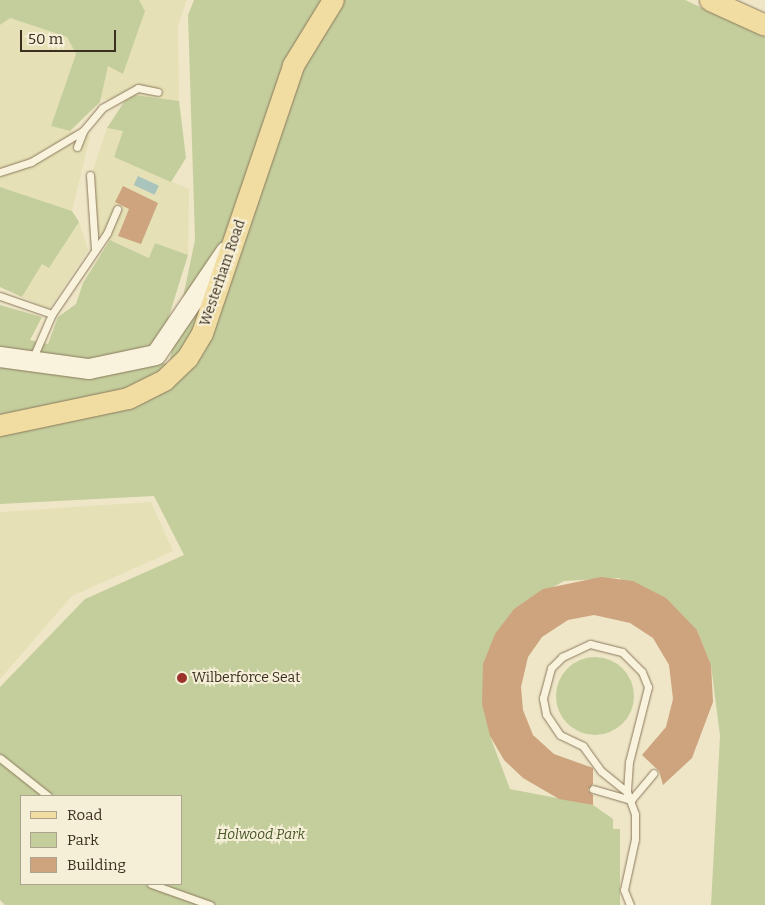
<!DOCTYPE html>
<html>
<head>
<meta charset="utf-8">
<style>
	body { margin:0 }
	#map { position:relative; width:765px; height:905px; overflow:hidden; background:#efe6c8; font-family:Bitter,serif }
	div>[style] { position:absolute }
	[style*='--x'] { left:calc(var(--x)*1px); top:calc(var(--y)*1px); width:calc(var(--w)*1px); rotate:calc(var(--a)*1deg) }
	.farmland>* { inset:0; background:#e5e0b5 }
	.green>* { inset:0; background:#c4ce9c }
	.round { border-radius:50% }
	.water>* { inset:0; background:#a9c3bd; transform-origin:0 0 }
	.building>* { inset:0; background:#cda47e }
	.roads { filter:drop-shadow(0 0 1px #8b795d) drop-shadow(0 0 1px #8b795d) }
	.lane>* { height:7px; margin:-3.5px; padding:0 3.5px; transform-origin:3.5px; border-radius:3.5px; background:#f9f2dc }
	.secondary>* { height:20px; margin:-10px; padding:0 10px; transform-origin:10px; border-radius:10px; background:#f9f2dc }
	.primary>* { height:21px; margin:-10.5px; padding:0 10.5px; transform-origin:10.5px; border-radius:10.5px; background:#f1dda1 }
	.dots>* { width:14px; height:14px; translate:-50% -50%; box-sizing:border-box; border:2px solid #f6efd8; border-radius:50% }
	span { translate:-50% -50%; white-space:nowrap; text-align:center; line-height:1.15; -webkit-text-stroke:4px #f6efd8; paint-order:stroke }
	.street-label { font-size:14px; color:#3c2f20 }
	.poi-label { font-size:14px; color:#3c2f20 }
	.left { translate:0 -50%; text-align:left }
	.park-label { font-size:14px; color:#495827; font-style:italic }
	.legend { position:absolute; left:20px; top:795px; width:162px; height:90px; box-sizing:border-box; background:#f6efd8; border:1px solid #aca28e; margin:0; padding:6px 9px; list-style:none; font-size:15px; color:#3c2f20 }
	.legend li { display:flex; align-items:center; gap:10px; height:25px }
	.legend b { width:25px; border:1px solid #aca28e }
	.scale { position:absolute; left:20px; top:30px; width:96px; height:22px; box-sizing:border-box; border:2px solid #3c2f20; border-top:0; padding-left:6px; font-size:15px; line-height:18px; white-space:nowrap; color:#3c2f20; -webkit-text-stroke:4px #f6efd8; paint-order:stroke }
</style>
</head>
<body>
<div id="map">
	<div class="farmland">
		<i style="clip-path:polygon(136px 0,187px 0,178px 25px,179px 101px,135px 95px,124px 102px,100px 99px,108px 66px,124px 74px)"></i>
		<i style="clip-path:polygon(9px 18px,67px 37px,76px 54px,51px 126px,90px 136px,72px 211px,0 187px,0 25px)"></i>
		<i style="clip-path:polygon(107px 128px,123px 131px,114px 157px,189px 189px,188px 255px,155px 243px,150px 258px,98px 234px,93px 170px)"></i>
		<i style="clip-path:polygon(79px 222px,88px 250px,49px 309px,22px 297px,42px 264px,49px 267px)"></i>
		<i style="clip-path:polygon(151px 502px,173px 551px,72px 596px,0 679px,0 512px)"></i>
	</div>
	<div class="green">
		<i style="clip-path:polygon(0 0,139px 0,145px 11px,123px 74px,108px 66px,100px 102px,70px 131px,51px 126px,76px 54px,67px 37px,10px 18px,0 25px)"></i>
		<i style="clip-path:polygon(evenodd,194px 0,685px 0,765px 37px,765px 905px,711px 905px,720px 736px,711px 665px,697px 630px,619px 578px,564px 581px,514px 609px,490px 736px,510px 789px,593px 805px,613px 819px,613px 829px,620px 829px,620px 905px,5px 905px,0 900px,0 687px,85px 599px,184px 555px,154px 496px,0 504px,0 305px,42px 317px,30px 340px,48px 344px,58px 317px,76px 304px,83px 283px,110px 240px,149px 258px,155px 243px,188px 255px,165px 329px,150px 345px,113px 355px,169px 364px,195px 240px,188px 15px,194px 0,21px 796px,181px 796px,181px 884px,21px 884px,21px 796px)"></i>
		<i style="clip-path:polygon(135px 95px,179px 101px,186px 158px,171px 182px,114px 157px,123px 131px,107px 128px,124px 102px)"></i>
		<i style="clip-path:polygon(0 187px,72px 211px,79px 222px,49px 268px,42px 264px,22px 297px,0 287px)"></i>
		<i class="round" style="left:556px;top:657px;width:78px;height:78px"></i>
	</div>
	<div class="water">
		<i style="left:138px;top:176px;width:23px;height:10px;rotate:25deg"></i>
	</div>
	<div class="building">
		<i style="clip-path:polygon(123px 186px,158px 203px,141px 244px,118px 236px,129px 209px,115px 202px)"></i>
		<i style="clip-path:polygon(601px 577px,633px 581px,666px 598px,697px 630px,711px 665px,713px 702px,692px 758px,663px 785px,659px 771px,642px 755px,666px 727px,673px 699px,669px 665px,653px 638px,630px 623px,594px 615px,568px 620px,542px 637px,528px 657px,521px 687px,523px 710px,533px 735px,554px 754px,593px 768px,593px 784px,588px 790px,593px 795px,593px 805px,559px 799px,523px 778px,504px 760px,490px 736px,482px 704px,483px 664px,495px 634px,514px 609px,543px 589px)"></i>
	</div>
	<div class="roads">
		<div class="lane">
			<i style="--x:77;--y:147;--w:17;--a:-69"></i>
			<i style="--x:83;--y:131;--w:30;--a:-50"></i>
			<i style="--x:102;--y:108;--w:41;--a:-29.1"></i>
			<i style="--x:138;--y:88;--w:20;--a:11"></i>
			<i style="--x:0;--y:172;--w:33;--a:-18"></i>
			<i style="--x:31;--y:162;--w:61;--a:-30.8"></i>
			<i style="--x:90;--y:175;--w:75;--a:86.2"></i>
			<i style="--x:0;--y:296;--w:55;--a:19.1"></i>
			<i style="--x:32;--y:360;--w:50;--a:-66.5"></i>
			<i style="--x:52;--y:314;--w:98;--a:-55.8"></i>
			<i style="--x:107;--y:233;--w:26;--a:-67"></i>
			<i style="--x:0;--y:758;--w:61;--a:38.4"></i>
			<i style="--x:593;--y:789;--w:40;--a:16"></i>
			<i style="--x:631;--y:800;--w:35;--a:-50"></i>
			<i style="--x:627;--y:792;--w:33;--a:-141"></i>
			<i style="--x:601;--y:771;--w:31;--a:-126"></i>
			<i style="--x:583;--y:746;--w:25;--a:-154"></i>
			<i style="--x:560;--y:735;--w:25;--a:-124"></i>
			<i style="--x:546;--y:714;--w:16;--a:-101"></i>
			<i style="--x:543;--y:698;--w:31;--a:-75"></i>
			<i style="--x:551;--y:668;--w:16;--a:-45"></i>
			<i style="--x:562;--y:657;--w:31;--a:-25"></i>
			<i style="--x:590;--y:644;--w:33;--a:14"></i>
			<i style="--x:622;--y:652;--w:28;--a:45"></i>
			<i style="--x:642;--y:672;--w:16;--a:68"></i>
			<i style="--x:648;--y:687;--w:77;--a:104.2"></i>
			<i style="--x:629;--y:762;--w:30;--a:94"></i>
			<i style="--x:627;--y:792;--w:23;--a:70"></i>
			<i style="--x:635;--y:814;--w:25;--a:90"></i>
			<i style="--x:635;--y:839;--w:52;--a:102.2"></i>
			<i style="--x:624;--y:890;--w:16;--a:68"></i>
			<i style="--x:151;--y:884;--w:63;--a:19.6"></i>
		</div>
		<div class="secondary">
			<i style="--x:0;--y:357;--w:90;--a:7.7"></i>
			<i style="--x:89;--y:369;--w:68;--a:-11.8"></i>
			<i style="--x:156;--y:355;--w:125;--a:-55.8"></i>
		</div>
		<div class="primary">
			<i style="--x:710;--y:0;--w:60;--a:24.4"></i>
			<i style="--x:0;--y:425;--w:131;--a:-11.9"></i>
			<i style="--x:128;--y:398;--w:40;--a:-26.6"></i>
			<i style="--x:164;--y:380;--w:32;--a:-44"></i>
			<i style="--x:187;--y:358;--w:29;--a:-59"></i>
			<i style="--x:202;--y:333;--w:283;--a:-71.2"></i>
			<i style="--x:293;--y:65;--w:76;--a:-58.4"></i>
		</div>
	</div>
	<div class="dots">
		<i style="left:182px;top:678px;background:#9b332c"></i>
	</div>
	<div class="street-label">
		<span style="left:223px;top:273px;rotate:-71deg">Westerham Road</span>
	</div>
	<div class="poi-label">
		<span class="left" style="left:192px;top:678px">Wilberforce Seat</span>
	</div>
	<div class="park-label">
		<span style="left:261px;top:835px">Holwood Park</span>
	</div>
	<ul class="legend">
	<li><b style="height:6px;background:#f1dda1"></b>Road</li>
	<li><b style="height:14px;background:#c4ce9c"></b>Park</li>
	<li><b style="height:14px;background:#cda47e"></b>Building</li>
	</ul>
	<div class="scale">50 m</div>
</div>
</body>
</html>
